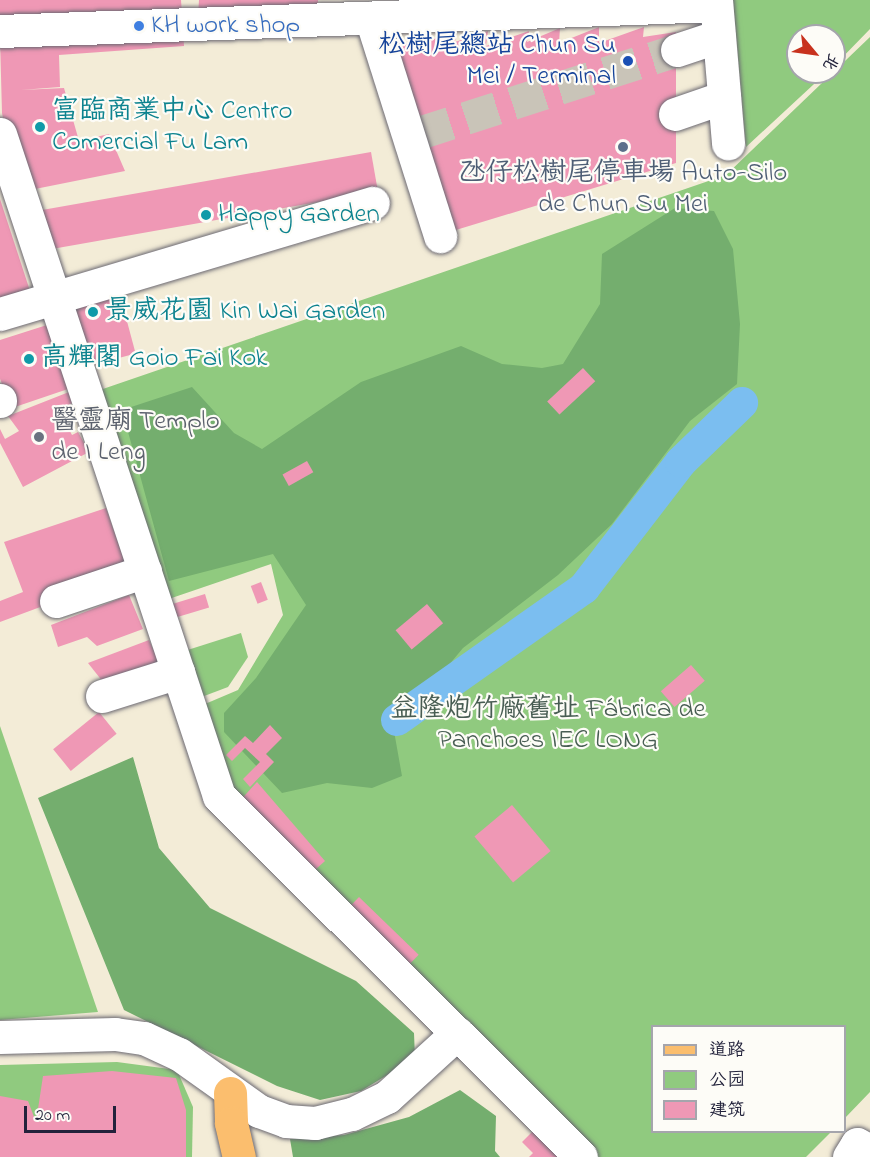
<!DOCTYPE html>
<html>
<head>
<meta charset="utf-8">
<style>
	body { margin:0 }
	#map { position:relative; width:870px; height:1157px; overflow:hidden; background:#f3ecd7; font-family:"Indie Flower","LXGW WenKai TC",sans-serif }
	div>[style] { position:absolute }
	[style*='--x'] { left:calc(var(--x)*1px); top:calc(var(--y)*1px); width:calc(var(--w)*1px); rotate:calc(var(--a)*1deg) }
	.green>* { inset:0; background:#90ca7f }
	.forest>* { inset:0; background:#74ae6e }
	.canal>* { height:32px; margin:-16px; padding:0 16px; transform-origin:16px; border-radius:16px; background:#7bbef0 }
	.building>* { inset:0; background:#ef98b5; transform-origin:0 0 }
	.minor-tunnel>* { height:33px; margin-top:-16.5px; transform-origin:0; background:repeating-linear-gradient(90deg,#c9c4b8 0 33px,transparent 0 49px) }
	.roads { filter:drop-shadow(0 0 2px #6b6972) drop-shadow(0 0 2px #6b6972) }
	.minor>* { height:33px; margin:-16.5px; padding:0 16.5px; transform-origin:16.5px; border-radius:16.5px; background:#fff }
	.major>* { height:33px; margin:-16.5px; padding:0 16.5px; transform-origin:16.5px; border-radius:16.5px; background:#fbbe6e }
	.dots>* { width:16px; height:16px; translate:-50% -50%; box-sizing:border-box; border:3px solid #fdfcf7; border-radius:50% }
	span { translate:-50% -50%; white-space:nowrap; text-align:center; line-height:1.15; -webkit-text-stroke:4.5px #fdfcf7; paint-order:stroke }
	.shop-label { font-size:27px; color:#366cbe }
	.left { translate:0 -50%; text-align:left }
	.transit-label { font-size:27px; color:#164399 }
	.right { translate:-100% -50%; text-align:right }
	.culture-label { font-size:27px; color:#0d838f }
	.service-label { font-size:27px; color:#4e5e75 }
	.worship-label { font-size:27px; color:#5b616d }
	.park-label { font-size:27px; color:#485d53 }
	.legend { position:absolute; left:651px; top:1025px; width:195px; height:108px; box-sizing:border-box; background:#fdfcf7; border:2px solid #a5a5ac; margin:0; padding:8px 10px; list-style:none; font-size:18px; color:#22223b }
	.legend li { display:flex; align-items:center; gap:12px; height:30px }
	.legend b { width:30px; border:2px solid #a5a5ac }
	.north { position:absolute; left:786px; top:24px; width:60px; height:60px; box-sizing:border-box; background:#fdfcf7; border:2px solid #a5a5ac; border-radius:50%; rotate:119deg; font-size:16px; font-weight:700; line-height:24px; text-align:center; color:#22223b }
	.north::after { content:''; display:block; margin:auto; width:21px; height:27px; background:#c8321e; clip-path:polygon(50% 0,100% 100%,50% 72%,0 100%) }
	.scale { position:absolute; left:24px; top:1106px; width:92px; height:27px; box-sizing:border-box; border:3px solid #22223b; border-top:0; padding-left:8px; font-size:18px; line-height:21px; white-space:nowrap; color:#22223b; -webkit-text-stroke:4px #fdfcf7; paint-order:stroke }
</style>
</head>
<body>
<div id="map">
	<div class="green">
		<i style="clip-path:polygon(733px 0,870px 0,870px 29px,834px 66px,834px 36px,798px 36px,798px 72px,827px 72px,746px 147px)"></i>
		<i style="clip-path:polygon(870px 37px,870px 1092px,845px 1118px,844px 1026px,652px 1026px,652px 1132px,831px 1132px,806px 1157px,590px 1157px,242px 827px,205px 704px,238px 690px,283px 615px,271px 564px,157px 603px,97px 391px,726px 175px)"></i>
		<i style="clip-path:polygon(241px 633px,248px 657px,228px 687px,191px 701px,175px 654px)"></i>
		<i style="clip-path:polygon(0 726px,98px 1012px,0 1020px)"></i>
		<i style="clip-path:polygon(117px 1062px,177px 1070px,193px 1107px,192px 1157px,0 1157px,0 1065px)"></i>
	</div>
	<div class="forest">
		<i style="clip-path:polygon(675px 208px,714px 211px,733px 249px,740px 324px,737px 384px,690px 421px,612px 524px,558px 575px,463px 648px,394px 731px,402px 776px,372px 788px,327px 783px,282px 793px,224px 732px,224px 713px,256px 678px,306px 605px,273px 554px,169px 581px,122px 410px,192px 387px,234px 433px,262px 449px,361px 382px,461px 346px,502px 364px,542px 368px,563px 364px,600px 304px,602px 254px)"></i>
		<i style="clip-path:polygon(133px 757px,159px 848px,210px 908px,356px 981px,414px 1033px,415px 1058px,361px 1091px,320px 1100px,277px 1086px,124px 1010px,38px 798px)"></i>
		<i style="clip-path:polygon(460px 1090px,496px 1116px,495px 1151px,500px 1157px,293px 1157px,290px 1139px,344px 1135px,409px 1117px)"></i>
	</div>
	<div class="canal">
		<i style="--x:397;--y:720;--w:229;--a:-35.2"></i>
		<i style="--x:584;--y:588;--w:159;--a:-52.4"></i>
		<i style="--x:681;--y:462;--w:85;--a:-44"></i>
	</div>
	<div class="building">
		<i style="clip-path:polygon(0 0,181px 0,182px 14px,0 23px)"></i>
		<i style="clip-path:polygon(199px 0,318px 0,318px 11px,198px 16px)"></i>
		<i style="clip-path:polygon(183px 27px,184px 46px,59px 55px,60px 87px,21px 90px,64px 88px,79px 141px,109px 134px,125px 171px,30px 190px,11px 161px,2px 113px,0 39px)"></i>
		<i style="clip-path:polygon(599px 27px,599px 43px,644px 27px,643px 37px,676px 32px,676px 163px,446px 233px,388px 38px,411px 45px,456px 33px,455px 42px,488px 31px,486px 46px,529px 31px,527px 42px,560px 28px,559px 43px)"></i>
		<i style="left:371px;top:152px;width:40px;height:344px;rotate:80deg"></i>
		<i style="clip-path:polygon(0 199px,32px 297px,0 308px)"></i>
		<i style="left:117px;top:284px;width:72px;height:60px;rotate:75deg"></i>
		<i style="clip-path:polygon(47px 325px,68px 389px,12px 408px,0 379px,0 340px)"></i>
		<i style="left:583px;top:368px;width:18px;height:49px;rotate:47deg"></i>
		<i style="clip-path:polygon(69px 392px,74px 402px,59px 410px,72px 435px,78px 432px,89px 452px,23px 487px,0 443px,0 429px,5px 439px,19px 431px,8px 416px)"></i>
		<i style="left:307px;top:461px;width:13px;height:28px;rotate:61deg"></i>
		<i style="clip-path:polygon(106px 508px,129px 574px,0 622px,0 601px,23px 592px,4px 542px)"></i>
		<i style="left:261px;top:582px;width:19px;height:11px;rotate:69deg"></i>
		<i style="left:205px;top:594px;width:14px;height:40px;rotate:73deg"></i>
		<i style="clip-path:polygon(129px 595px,143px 629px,97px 646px,87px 637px,58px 647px,51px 625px)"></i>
		<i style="left:427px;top:604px;width:25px;height:41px;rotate:50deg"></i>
		<i style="clip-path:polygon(149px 640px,159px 662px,103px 682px,88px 663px)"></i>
		<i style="left:691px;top:665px;width:21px;height:40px;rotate:49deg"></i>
		<i style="left:99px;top:712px;width:28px;height:59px;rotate:51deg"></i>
		<i style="clip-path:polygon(270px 725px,282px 738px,266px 754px,274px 762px,250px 787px,243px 779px,260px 762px,245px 748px,232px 761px,226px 755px,245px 736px,253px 743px)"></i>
		<i style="clip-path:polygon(257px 782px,325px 861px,306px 878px,237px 804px)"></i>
		<i style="left:512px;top:805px;width:60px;height:49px;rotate:50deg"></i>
		<i style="left:359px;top:897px;width:83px;height:26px;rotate:44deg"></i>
		<i style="clip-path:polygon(112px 1071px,176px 1078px,186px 1110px,186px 1157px,0 1157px,0 1096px,28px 1101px,36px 1122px,43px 1076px)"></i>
		<i style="clip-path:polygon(534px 1130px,561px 1157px,529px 1157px,533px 1153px,522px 1142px)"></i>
	</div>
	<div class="minor-tunnel">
		<i style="--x:419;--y:133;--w:271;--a:-17.8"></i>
	</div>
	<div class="roads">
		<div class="minor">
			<i style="--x:716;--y:0;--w:144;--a:85.2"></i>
			<i style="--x:371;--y:18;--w:229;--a:72.4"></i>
			<i style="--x:0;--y:31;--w:716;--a:-2.08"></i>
			<i style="--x:677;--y:50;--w:44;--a:-18.4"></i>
			<i style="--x:675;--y:114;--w:52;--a:-19.1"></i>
			<i style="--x:0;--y:134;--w:697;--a:71.69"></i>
			<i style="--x:219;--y:796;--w:511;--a:44.92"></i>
			<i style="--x:0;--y:314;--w:389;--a:-16.6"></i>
			<i style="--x:0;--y:400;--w:1;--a:90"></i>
			<i style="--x:56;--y:601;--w:94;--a:-18.6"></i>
			<i style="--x:102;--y:696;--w:80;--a:-17.5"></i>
			<i style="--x:0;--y:1037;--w:115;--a:-1.5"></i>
			<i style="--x:115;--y:1034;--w:29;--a:8"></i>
			<i style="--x:144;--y:1038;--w:38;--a:25"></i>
			<i style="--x:179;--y:1054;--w:98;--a:35.5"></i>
			<i style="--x:259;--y:1111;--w:29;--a:20"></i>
			<i style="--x:286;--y:1121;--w:29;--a:4"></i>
			<i style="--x:315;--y:1123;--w:38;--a:-14"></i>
			<i style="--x:352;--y:1114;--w:39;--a:-26"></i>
			<i style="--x:387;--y:1097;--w:95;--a:-42.4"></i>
			<i style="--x:849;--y:1157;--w:15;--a:-58"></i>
			<i style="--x:857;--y:1144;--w:15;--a:28"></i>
		</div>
		<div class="major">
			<i style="--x:230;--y:1093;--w:30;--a:88"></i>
			<i style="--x:231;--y:1123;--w:35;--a:77"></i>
		</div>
	</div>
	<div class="dots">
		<i style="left:139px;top:26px;background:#3f7fe0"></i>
		<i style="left:628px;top:61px;background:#1a4fb4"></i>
		<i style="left:40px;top:127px;background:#0f9aa8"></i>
		<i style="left:623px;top:147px;background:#5c6f8a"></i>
		<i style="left:206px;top:215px;background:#0f9aa8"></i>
		<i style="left:93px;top:312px;background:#0f9aa8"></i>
		<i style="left:29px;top:359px;background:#0f9aa8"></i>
		<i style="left:39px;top:437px;background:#6b7280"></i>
	</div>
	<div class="shop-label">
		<span class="left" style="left:151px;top:26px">KH work shop</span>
	</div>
	<div class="transit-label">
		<span class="right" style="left:616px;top:61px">松樹尾總站 Chun Su<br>Mei / Terminal</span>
	</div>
	<div class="culture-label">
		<span class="left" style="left:52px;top:127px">富臨商業中心 Centro<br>Comercial Fu Lam</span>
		<span class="left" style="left:218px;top:215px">Happy Garden</span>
		<span class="left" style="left:105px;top:312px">景威花園 Kin Wai Garden</span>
		<span class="left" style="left:41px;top:359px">高輝閣 Goio Fai Kok</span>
	</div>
	<div class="service-label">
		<span style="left:623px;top:189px">氹仔松樹尾停車場 Auto-Silo<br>de Chun Su Mei</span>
	</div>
	<div class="worship-label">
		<span class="left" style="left:51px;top:437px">醫靈廟 Templo<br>de I Leng</span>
	</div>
	<div class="park-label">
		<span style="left:548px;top:725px">益隆炮竹廠舊址 Fábrica de<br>Panchoes IEC LONG</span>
	</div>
	<ul class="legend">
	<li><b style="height:8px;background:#fbbe6e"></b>道路</li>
	<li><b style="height:16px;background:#90ca7f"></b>公园</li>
	<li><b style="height:16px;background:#ef98b5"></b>建筑</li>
	</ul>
	<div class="north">北</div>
	<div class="scale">20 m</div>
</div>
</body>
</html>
